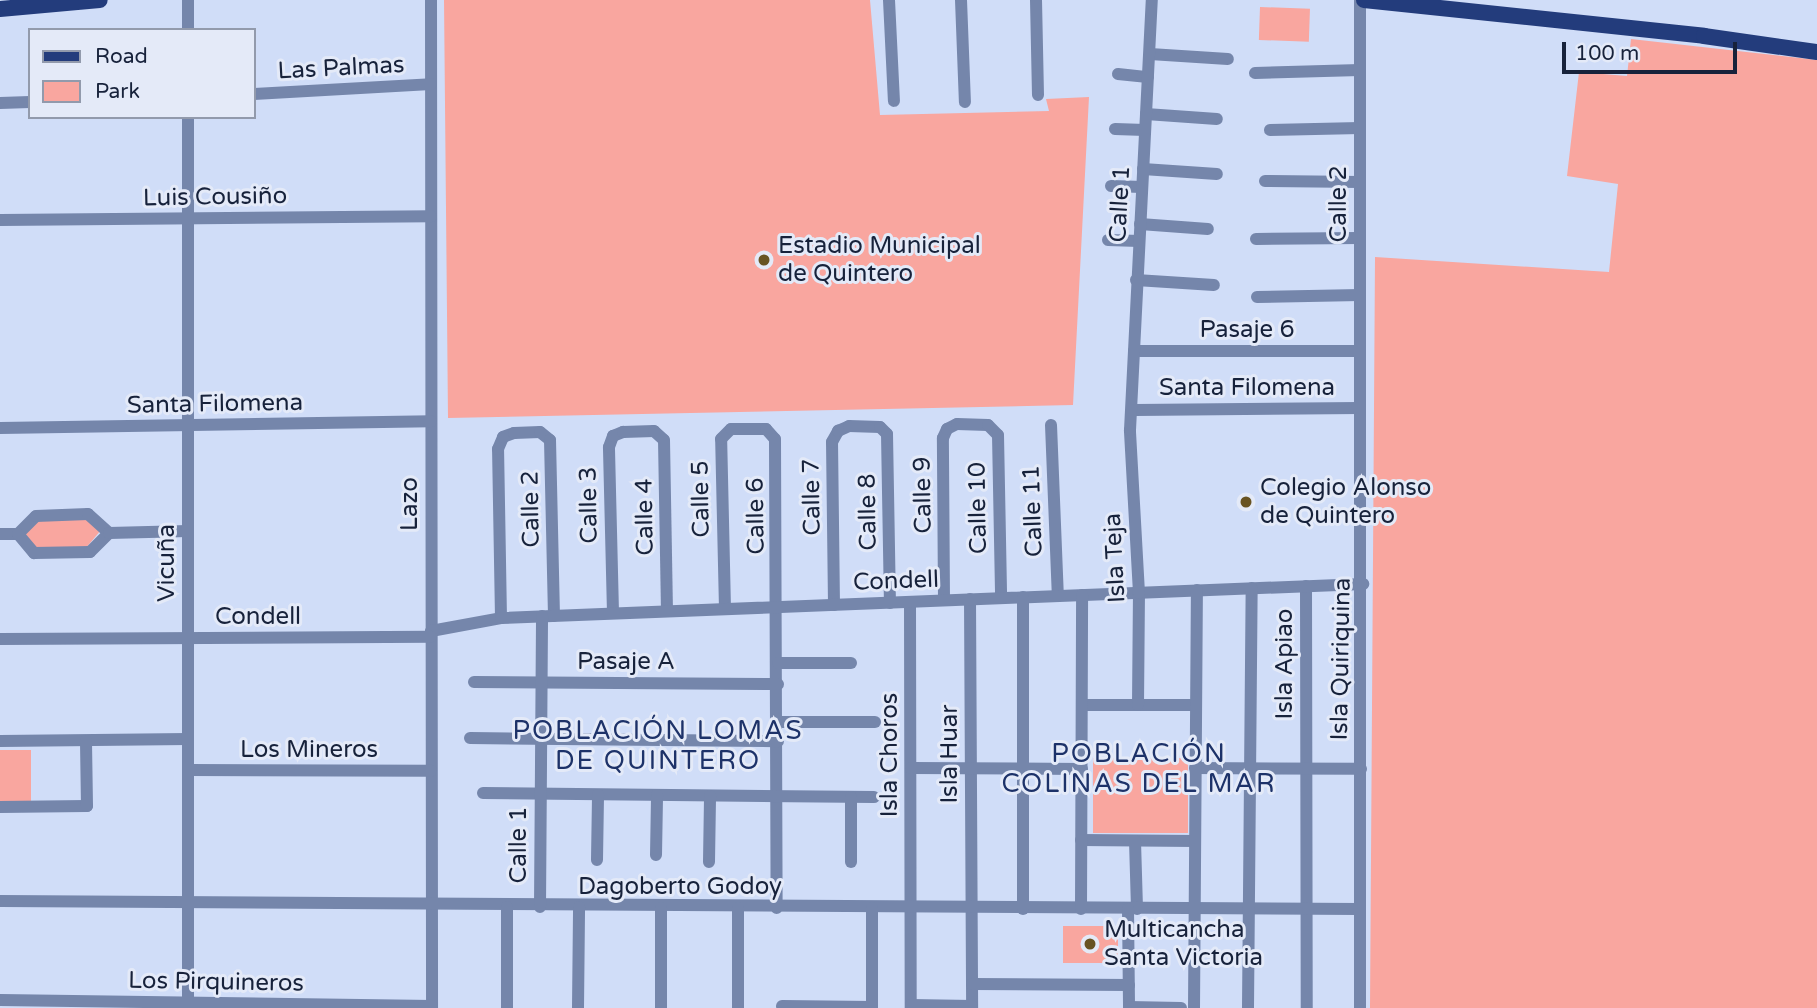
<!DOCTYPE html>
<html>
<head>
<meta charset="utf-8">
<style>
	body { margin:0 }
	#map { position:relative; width:1817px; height:1008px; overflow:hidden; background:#d0ddf8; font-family:"Varela Round",sans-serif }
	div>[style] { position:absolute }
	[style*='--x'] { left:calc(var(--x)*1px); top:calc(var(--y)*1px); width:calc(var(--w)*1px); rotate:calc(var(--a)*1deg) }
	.green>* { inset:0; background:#f9a69f; transform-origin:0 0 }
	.minor>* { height:12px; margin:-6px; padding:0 6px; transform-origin:6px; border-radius:6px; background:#7586ab }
	.major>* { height:16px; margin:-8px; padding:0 8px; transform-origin:8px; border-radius:8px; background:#233c7c }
	.dots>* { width:19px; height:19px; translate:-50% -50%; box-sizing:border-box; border:4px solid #e4eaf8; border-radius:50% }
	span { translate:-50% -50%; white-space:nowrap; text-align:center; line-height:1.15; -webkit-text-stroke:6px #e4eaf8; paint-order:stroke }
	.street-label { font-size:24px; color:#17223b }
	.poi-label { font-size:24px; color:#17223b }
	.left { translate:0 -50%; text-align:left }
	.neighbourhood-label { font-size:26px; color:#1d3269; letter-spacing:2px }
	.legend { position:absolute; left:28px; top:28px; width:228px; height:91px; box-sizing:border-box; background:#e4eaf8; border:2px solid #929aac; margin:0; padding:9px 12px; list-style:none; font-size:21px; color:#17223b }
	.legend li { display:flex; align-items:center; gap:14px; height:35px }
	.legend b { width:35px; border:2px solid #929aac }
	.scale { position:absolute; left:1562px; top:42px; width:175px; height:32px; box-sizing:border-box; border:4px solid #17223b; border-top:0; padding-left:9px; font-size:21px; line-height:24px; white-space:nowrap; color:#17223b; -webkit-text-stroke:5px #e4eaf8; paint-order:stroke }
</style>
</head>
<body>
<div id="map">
	<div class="green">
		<i style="clip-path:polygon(444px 0,870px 0,880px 115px,1049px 111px,1046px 99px,1089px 97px,1073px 405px,448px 418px)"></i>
		<i style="left:1260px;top:7px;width:50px;height:33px;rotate:2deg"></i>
		<i style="clip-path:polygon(1631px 39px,1817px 60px,1817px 1008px,1370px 1008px,1375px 257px,1609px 272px,1618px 184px,1567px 176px,1579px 72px,1627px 76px)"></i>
		<i style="clip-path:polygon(88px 518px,101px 530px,85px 549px,36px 549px,25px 533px,37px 521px)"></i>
		<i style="left:0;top:750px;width:31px;height:51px"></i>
		<i style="left:1093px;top:758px;width:95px;height:75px"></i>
		<i style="left:1063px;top:926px;width:55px;height:37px"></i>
	</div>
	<div class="minor">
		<i style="--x:431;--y:0;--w:1008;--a:89.94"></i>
		<i style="--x:889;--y:0;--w:101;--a:87.2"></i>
		<i style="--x:961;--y:0;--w:102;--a:87.8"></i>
		<i style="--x:1036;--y:0;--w:95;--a:88.8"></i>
		<i style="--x:188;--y:30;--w:30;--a:-90"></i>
		<i style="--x:1150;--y:54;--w:78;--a:3.7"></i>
		<i style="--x:1255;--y:73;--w:105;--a:-1.6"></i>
		<i style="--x:1118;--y:74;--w:30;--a:6"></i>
		<i style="--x:254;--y:94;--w:177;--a:-3.2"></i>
		<i style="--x:0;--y:103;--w:30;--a:-2"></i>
		<i style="--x:1146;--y:114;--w:71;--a:4"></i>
		<i style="--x:1115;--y:129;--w:30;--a:2"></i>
		<i style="--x:1270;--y:130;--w:90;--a:-1.3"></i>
		<i style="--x:1143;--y:169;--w:74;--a:3.9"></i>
		<i style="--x:1265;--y:181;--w:95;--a:0.6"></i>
		<i style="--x:1111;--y:186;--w:31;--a:2"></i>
		<i style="--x:0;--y:220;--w:431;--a:-0.5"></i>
		<i style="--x:1140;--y:224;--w:68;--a:4.2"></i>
		<i style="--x:1256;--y:239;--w:104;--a:-0.6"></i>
		<i style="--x:1108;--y:240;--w:31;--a:2"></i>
		<i style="--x:1136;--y:280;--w:78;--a:3.7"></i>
		<i style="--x:1257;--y:297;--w:103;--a:-1.1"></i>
		<i style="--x:1134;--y:351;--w:226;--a:0"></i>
		<i style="--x:1135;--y:410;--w:225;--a:-0.5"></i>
		<i style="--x:1051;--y:425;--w:171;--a:87.7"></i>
		<i style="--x:0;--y:428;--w:431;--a:-0.9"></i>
		<i style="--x:0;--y:534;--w:18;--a:0"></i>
		<i style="--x:18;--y:534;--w:25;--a:-45"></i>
		<i style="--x:36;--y:516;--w:52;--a:-2.2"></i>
		<i style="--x:88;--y:514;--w:28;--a:42"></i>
		<i style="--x:18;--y:534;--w:25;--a:50"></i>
		<i style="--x:34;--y:553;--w:56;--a:-1"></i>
		<i style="--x:90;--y:552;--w:27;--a:-45"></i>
		<i style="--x:109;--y:533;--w:79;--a:-1.5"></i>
		<i style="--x:1306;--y:586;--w:422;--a:89.9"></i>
		<i style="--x:970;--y:599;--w:409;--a:89.7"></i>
		<i style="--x:944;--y:600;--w:162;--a:-90.4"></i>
		<i style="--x:943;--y:438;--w:10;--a:-66"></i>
		<i style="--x:947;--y:429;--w:11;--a:-27"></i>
		<i style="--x:957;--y:424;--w:31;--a:2"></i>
		<i style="--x:988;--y:425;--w:14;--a:45"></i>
		<i style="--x:998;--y:435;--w:163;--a:88.9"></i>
		<i style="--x:910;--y:602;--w:406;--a:89.9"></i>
		<i style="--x:834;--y:605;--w:163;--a:-90.7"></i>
		<i style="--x:832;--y:442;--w:13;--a:-61"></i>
		<i style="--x:838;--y:431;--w:12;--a:-24"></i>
		<i style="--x:849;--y:426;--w:31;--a:2"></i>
		<i style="--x:880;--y:427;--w:10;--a:45"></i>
		<i style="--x:887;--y:434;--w:169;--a:89"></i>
		<i style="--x:725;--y:609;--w:170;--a:-91.3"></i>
		<i style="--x:721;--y:439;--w:14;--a:-45"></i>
		<i style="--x:731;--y:429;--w:35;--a:0"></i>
		<i style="--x:766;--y:429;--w:13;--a:48"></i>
		<i style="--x:775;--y:439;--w:469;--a:89.8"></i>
		<i style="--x:613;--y:613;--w:166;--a:-91.4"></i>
		<i style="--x:609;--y:447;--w:12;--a:-70"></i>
		<i style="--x:613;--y:436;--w:11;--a:-22"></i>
		<i style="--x:623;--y:432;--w:31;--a:-2"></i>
		<i style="--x:654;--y:431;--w:13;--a:42"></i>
		<i style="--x:664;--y:440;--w:171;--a:89"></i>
		<i style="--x:501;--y:618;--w:169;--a:-91"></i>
		<i style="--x:498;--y:449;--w:13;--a:-67"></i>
		<i style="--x:503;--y:437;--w:12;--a:-20"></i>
		<i style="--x:514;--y:433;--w:26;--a:-2"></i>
		<i style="--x:540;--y:432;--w:13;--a:39"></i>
		<i style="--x:550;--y:440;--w:176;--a:88.7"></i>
		<i style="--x:431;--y:631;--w:71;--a:-10.5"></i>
		<i style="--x:501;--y:618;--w:863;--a:-2.26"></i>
		<i style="--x:0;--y:639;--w:431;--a:-0.3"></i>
		<i style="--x:778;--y:663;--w:73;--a:0"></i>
		<i style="--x:474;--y:682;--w:304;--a:0.4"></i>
		<i style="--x:1082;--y:705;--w:114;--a:0"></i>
		<i style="--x:1138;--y:705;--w:112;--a:-89.5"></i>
		<i style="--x:1139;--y:593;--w:163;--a:-93.2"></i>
		<i style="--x:1130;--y:430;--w:431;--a:-87.1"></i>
		<i style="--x:778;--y:722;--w:97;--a:0"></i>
		<i style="--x:470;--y:738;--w:308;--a:0.6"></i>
		<i style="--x:0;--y:741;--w:188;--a:-0.6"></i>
		<i style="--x:911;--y:768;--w:171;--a:0.3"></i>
		<i style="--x:1195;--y:768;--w:166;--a:0.3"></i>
		<i style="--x:188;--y:770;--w:243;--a:0.2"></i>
		<i style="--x:483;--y:793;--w:391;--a:0.6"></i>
		<i style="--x:0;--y:807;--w:87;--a:-0.7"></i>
		<i style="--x:87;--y:806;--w:65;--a:-90.9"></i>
		<i style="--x:1081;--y:840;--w:114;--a:0.5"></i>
		<i style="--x:1135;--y:841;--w:68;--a:88.3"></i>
		<i style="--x:656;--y:855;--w:60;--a:-89"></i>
		<i style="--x:597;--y:860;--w:65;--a:-89.1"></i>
		<i style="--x:709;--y:862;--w:66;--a:-89.1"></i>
		<i style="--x:851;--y:862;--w:65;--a:-90"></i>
		<i style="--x:0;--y:901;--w:1360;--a:0.34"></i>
		<i style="--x:540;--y:907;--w:291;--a:-89.6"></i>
		<i style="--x:1023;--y:909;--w:312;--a:-90"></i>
		<i style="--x:1081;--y:909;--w:314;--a:-89.8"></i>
		<i style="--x:1128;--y:909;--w:99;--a:89.4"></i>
		<i style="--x:972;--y:984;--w:157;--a:0.4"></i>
		<i style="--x:0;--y:1000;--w:432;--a:0.8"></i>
		<i style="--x:911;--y:1005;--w:61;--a:0.9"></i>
		<i style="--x:782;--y:1006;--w:90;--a:0.6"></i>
		<i style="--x:1129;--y:1007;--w:52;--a:1.1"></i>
		<i style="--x:188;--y:1008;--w:891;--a:-90"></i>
		<i style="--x:507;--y:1008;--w:101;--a:-90"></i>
		<i style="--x:578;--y:1008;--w:101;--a:-89.4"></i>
		<i style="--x:661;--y:1008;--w:100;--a:-90"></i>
		<i style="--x:738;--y:1008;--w:100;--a:-90"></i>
		<i style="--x:872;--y:1008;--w:100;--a:-90"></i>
		<i style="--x:1194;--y:1008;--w:418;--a:-89.6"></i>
		<i style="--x:1248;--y:1008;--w:420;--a:-89.5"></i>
		<i style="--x:1360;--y:1008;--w:1008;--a:-90"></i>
	</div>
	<div class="major">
		<i style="--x:1364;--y:0;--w:342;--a:6"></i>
		<i style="--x:1704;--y:36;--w:114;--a:8.1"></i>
		<i style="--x:0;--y:9;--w:100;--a:-5.1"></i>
	</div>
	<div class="dots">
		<i style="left:764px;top:260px;background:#685322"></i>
		<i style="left:1246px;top:502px;background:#685322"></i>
		<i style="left:1090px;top:944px;background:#685322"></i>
	</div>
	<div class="street-label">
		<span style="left:341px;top:68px;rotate:-3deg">Las Palmas</span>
		<span style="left:215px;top:197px;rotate:-1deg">Luis Cousiño</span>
		<span style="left:1120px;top:204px;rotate:-87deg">Calle 1</span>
		<span style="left:1339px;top:204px;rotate:-90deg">Calle 2</span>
		<span style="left:1247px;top:330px">Pasaje 6</span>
		<span style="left:1247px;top:388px">Santa Filomena</span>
		<span style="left:215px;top:404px;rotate:-1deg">Santa Filomena</span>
		<span style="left:923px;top:495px;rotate:-91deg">Calle 9</span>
		<span style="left:812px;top:497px;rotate:-91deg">Calle 7</span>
		<span style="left:701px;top:499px;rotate:-91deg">Calle 5</span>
		<span style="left:410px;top:504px;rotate:-90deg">Lazo</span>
		<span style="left:589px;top:505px;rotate:-91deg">Calle 3</span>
		<span style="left:978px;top:508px;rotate:-91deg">Calle 10</span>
		<span style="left:531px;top:509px;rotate:-91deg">Calle 2</span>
		<span style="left:1033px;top:511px;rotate:-92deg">Calle 11</span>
		<span style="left:868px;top:512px;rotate:-91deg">Calle 8</span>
		<span style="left:756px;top:516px;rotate:-91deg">Calle 6</span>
		<span style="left:645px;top:517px;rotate:-91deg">Calle 4</span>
		<span style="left:1115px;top:558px;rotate:-93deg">Isla Teja</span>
		<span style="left:167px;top:563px;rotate:-90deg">Vicuña</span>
		<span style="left:896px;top:581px;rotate:-2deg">Condell</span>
		<span style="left:258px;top:617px">Condell</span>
		<span style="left:1341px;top:659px;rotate:-89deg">Isla Quiriquina</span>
		<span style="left:626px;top:662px">Pasaje A</span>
		<span style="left:1285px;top:664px;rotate:-90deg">Isla Apiao</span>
		<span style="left:309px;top:750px">Los Mineros</span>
		<span style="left:950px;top:754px;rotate:-90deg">Isla Huar</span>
		<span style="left:890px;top:755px;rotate:-90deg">Isla Choros</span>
		<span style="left:519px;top:845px;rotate:-90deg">Calle 1</span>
		<span style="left:680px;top:887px">Dagoberto Godoy</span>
		<span style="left:216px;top:982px;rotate:1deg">Los Pirquineros</span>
	</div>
	<div class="poi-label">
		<span class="left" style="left:778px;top:260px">Estadio Municipal<br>de Quintero</span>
		<span class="left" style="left:1260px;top:502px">Colegio Alonso<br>de Quintero</span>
		<span class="left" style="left:1104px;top:944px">Multicancha<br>Santa Victoria</span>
	</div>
	<div class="neighbourhood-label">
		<span style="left:658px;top:746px">POBLACIÓN LOMAS<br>DE QUINTERO</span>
		<span style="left:1139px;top:769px">POBLACIÓN<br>COLINAS DEL MAR</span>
	</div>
	<ul class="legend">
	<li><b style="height:9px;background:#233c7c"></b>Road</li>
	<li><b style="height:19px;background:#f9a69f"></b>Park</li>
	</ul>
	<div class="scale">100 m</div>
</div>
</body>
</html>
